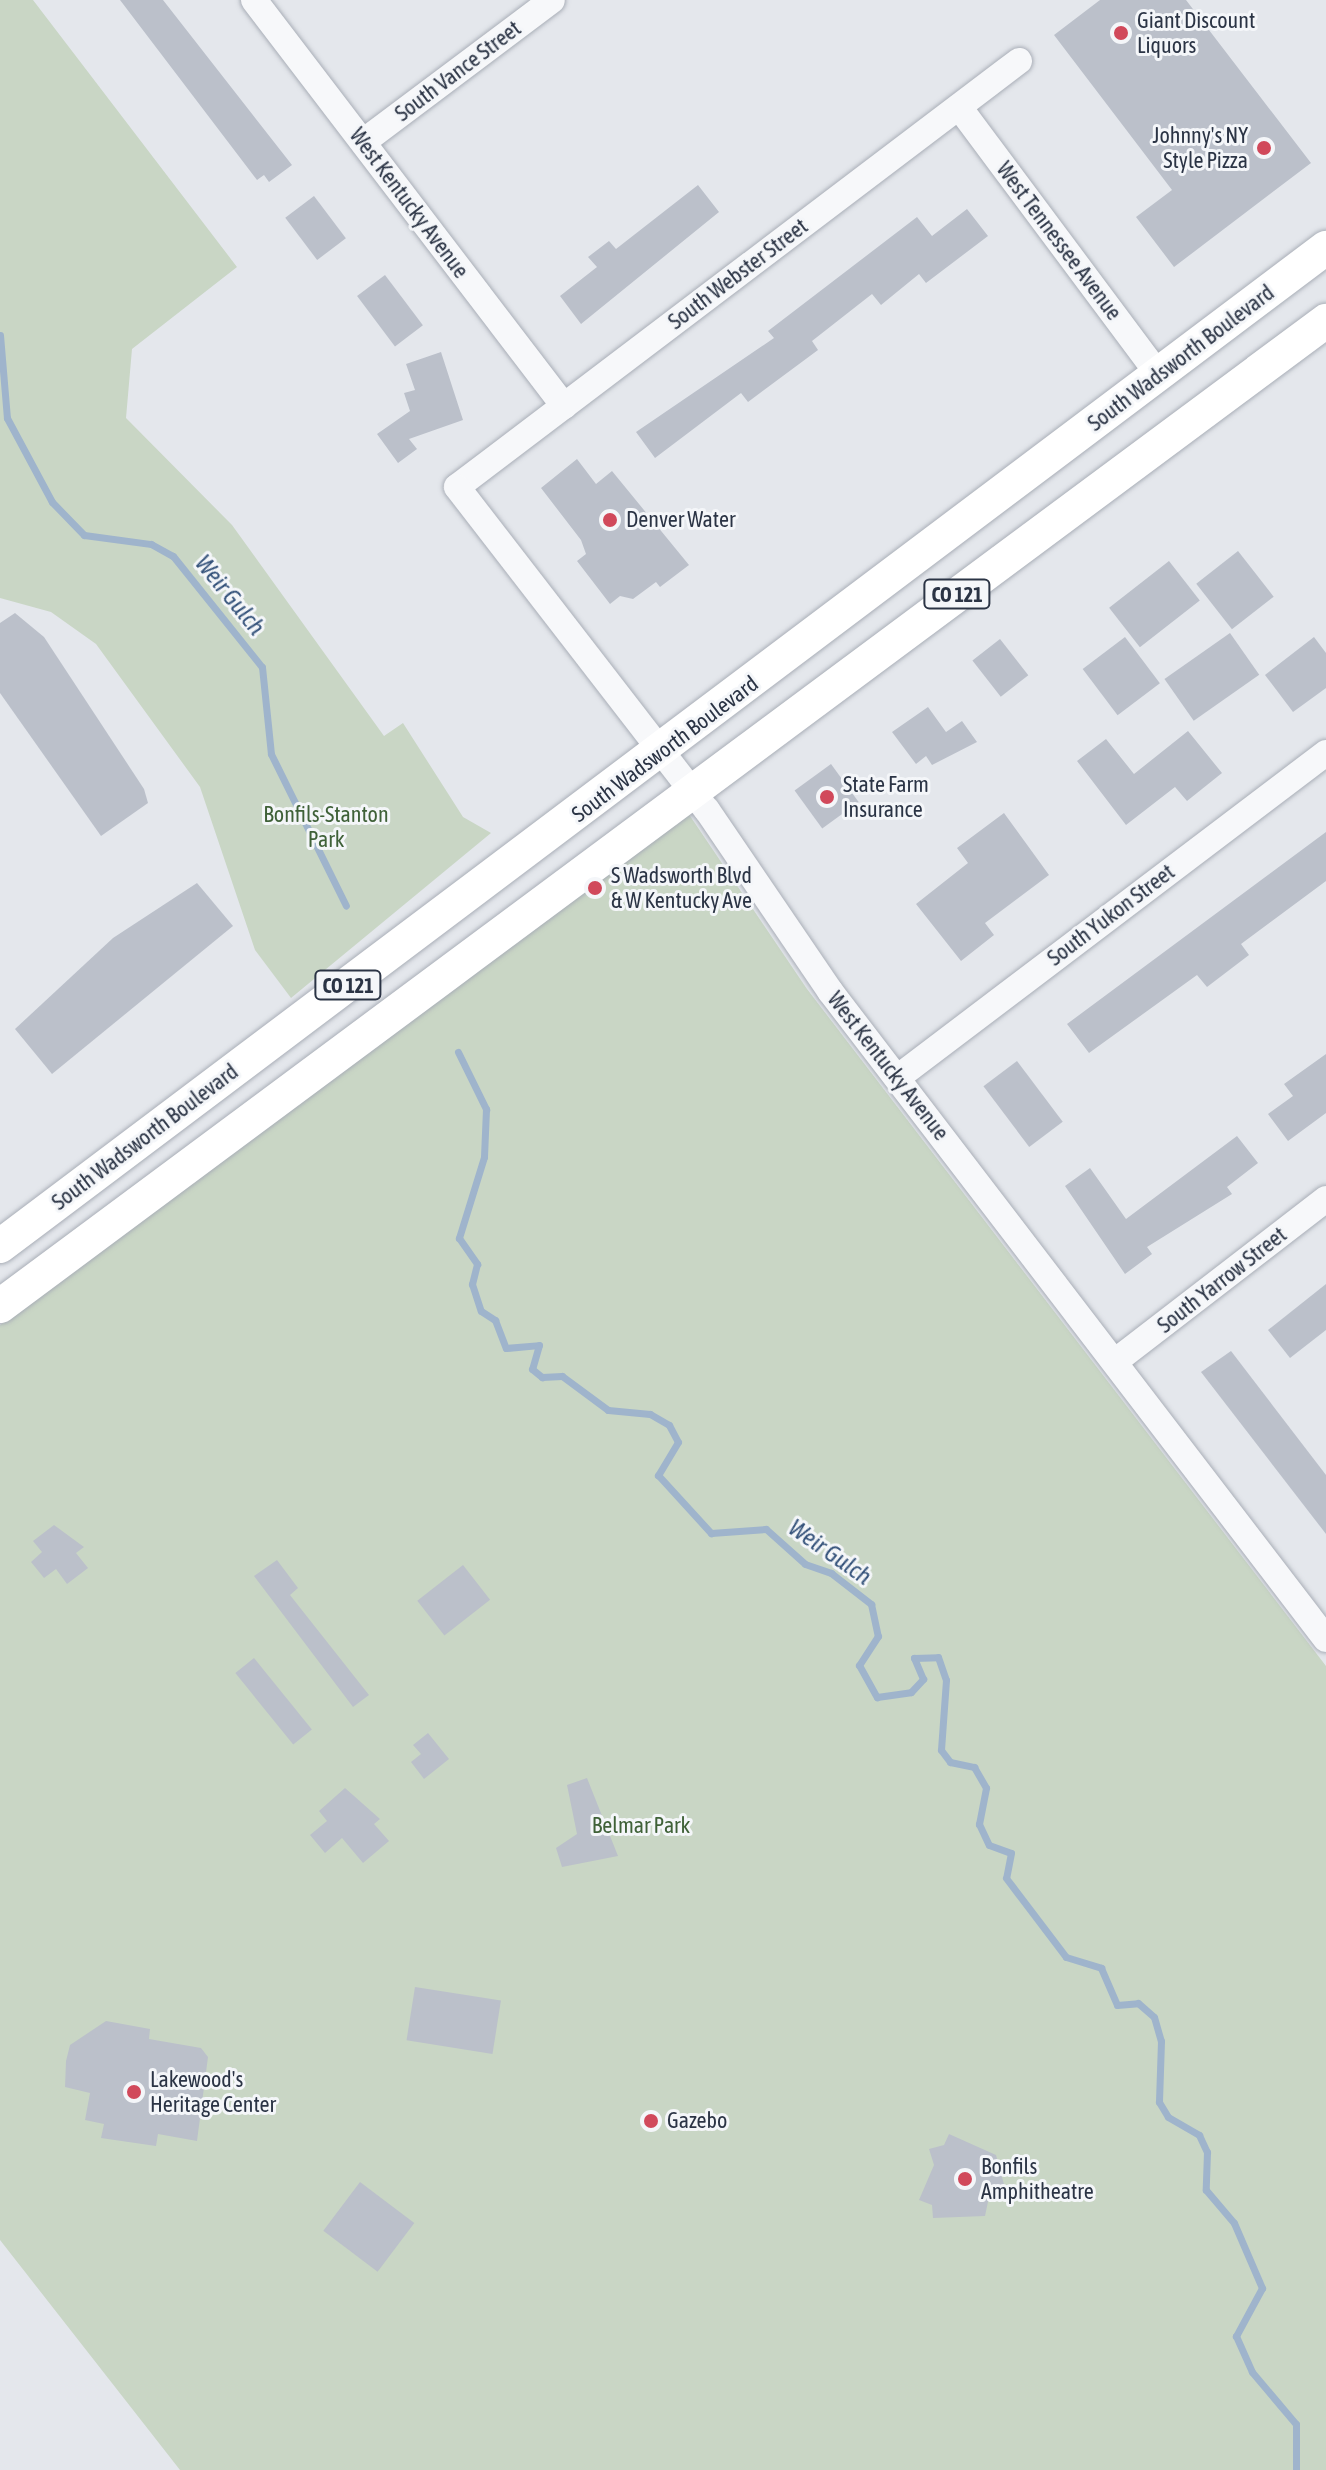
<!DOCTYPE html>
<html>
<head>
<meta charset="utf-8">
<style>
	body { margin:0 }
	#map { position:relative; width:1326px; height:2470px; overflow:hidden; background:#e4e7ec; font-family:"Asap Condensed",sans-serif }
	div>[style] { position:absolute }
	[style*='--x'] { left:calc(var(--x)*1px); top:calc(var(--y)*1px); width:calc(var(--w)*1px); rotate:calc(var(--a)*1deg) }
	.green>* { inset:0; background:#c9d6c5 }
	.stream>* { height:7px; margin:-3.5px; padding:0 3.5px; transform-origin:3.5px; border-radius:3.5px; background:#9fb4cc }
	.building>* { inset:0; background:#bbc0ca; transform-origin:0 0 }
	.roads { filter:drop-shadow(0 0 2px #a9aeb7) drop-shadow(0 0 2px #a9aeb7) }
	.minor>* { height:26px; margin:-13px; padding:0 13px; transform-origin:13px; border-radius:13px; background:#f7f8fa }
	.major>* { height:34px; margin:-17px; padding:0 17px; transform-origin:17px; border-radius:17px; background:#fff }
	.dots>* { width:22px; height:22px; translate:-50% -50%; box-sizing:border-box; border:4px solid #f4f6f9; border-radius:50% }
	span { translate:-50% -50%; white-space:nowrap; text-align:center; line-height:1.15; -webkit-text-stroke:6px #f4f6f9; paint-order:stroke }
	.shield-label span { padding:2px 6px; background:#f4f6f9; border:2px solid; border-radius:6px; -webkit-text-stroke-width:0 }
	.shield-label { font-size:20px; color:#2b3445; font-weight:700 }
	.poi-label { font-size:22px; color:#2b3445 }
	.left { translate:0 -50%; text-align:left }
	.right { translate:-100% -50%; text-align:right }
	.street-label { font-size:22px; color:#2b3445 }
	.park-label { font-size:22px; color:#3f6138 }
	.water-label { font-size:24px; color:#34527a; font-style:italic }
</style>
</head>
<body>
<div id="map">
	<div class="green">
		<i style="clip-path:polygon(0 0,33px 0,237px 267px,132px 349px,126px 418px,232px 525px,384px 736px,403px 723px,463px 817px,491px 833px,291px 998px,255px 950px,200px 787px,96px 644px,51px 612px,0 598px)"></i>
		<i style="clip-path:polygon(686px 810px,807px 989px,1326px 1666px,1326px 2470px,180px 2470px,0 2240px,0 1325px)"></i>
	</div>
	<div class="stream">
		<i style="--x:0;--y:335;--w:83;--a:85.2"></i>
		<i style="--x:7;--y:418;--w:95;--a:61.8"></i>
		<i style="--x:52;--y:502;--w:46;--a:45.9"></i>
		<i style="--x:84;--y:535;--w:68;--a:7.7"></i>
		<i style="--x:151;--y:544;--w:25;--a:29"></i>
		<i style="--x:173;--y:556;--w:142;--a:51.3"></i>
		<i style="--x:262;--y:667;--w:87;--a:84.1"></i>
		<i style="--x:271;--y:754;--w:169;--a:63.7"></i>
		<i style="--x:458;--y:1052;--w:64;--a:63.8"></i>
		<i style="--x:486;--y:1109;--w:48;--a:92.4"></i>
		<i style="--x:484;--y:1157;--w:85;--a:107.2"></i>
		<i style="--x:459;--y:1238;--w:32;--a:55"></i>
		<i style="--x:477;--y:1264;--w:21;--a:104"></i>
		<i style="--x:472;--y:1284;--w:28;--a:72"></i>
		<i style="--x:481;--y:1311;--w:17;--a:33"></i>
		<i style="--x:495;--y:1320;--w:30;--a:69"></i>
		<i style="--x:506;--y:1348;--w:33;--a:-5"></i>
		<i style="--x:539;--y:1345;--w:25;--a:106"></i>
		<i style="--x:532;--y:1369;--w:13;--a:39"></i>
		<i style="--x:542;--y:1377;--w:20;--a:-3"></i>
		<i style="--x:562;--y:1376;--w:57;--a:36.5"></i>
		<i style="--x:608;--y:1410;--w:42;--a:5.4"></i>
		<i style="--x:650;--y:1414;--w:22;--a:30"></i>
		<i style="--x:669;--y:1425;--w:19;--a:62"></i>
		<i style="--x:678;--y:1442;--w:39;--a:121"></i>
		<i style="--x:658;--y:1475;--w:79;--a:47.6"></i>
		<i style="--x:711;--y:1533;--w:55;--a:-4.2"></i>
		<i style="--x:766;--y:1529;--w:52;--a:41.9"></i>
		<i style="--x:805;--y:1564;--w:28;--a:19"></i>
		<i style="--x:831;--y:1573;--w:51;--a:37.8"></i>
		<i style="--x:871;--y:1604;--w:33;--a:78"></i>
		<i style="--x:878;--y:1636;--w:35;--a:123"></i>
		<i style="--x:859;--y:1665;--w:37;--a:61"></i>
		<i style="--x:877;--y:1697;--w:34;--a:-8"></i>
		<i style="--x:911;--y:1692;--w:18;--a:-47"></i>
		<i style="--x:923;--y:1679;--w:23;--a:-113"></i>
		<i style="--x:914;--y:1658;--w:24;--a:-2"></i>
		<i style="--x:938;--y:1657;--w:24;--a:71"></i>
		<i style="--x:946;--y:1680;--w:70;--a:94.1"></i>
		<i style="--x:941;--y:1750;--w:15;--a:53"></i>
		<i style="--x:950;--y:1762;--w:25;--a:12"></i>
		<i style="--x:974;--y:1767;--w:24;--a:60"></i>
		<i style="--x:986;--y:1788;--w:37;--a:101"></i>
		<i style="--x:979;--y:1824;--w:23;--a:65"></i>
		<i style="--x:989;--y:1845;--w:23;--a:20"></i>
		<i style="--x:1011;--y:1853;--w:25;--a:101"></i>
		<i style="--x:1006;--y:1878;--w:99;--a:52.8"></i>
		<i style="--x:1066;--y:1957;--w:37;--a:17"></i>
		<i style="--x:1101;--y:1968;--w:40;--a:66.6"></i>
		<i style="--x:1117;--y:2005;--w:21;--a:-5"></i>
		<i style="--x:1138;--y:2003;--w:21;--a:41"></i>
		<i style="--x:1154;--y:2017;--w:25;--a:74"></i>
		<i style="--x:1161;--y:2041;--w:61;--a:91.9"></i>
		<i style="--x:1159;--y:2102;--w:17;--a:59"></i>
		<i style="--x:1168;--y:2117;--w:36;--a:30"></i>
		<i style="--x:1199;--y:2135;--w:19;--a:65"></i>
		<i style="--x:1207;--y:2152;--w:38;--a:92"></i>
		<i style="--x:1206;--y:2190;--w:43;--a:49.7"></i>
		<i style="--x:1234;--y:2223;--w:71;--a:66.7"></i>
		<i style="--x:1262;--y:2288;--w:55;--a:118.4"></i>
		<i style="--x:1236;--y:2336;--w:39;--a:66"></i>
		<i style="--x:1252;--y:2372;--w:68;--a:49.8"></i>
		<i style="--x:1296;--y:2424;--w:46;--a:90"></i>
	</div>
	<div class="building">
		<i style="clip-path:polygon(120px 0,163px 0,292px 165px,269px 182px,264px 175px,257px 180px)"></i>
		<i style="clip-path:polygon(1100px 0,1186px 0,1311px 163px,1174px 267px,1136px 217px,1172px 190px,1054px 35px)"></i>
		<i style="clip-path:polygon(698px 185px,719px 212px,581px 324px,560px 296px,597px 267px,588px 257px,609px 241px,616px 249px)"></i>
		<i style="left:314px;top:196px;width:53px;height:36px;rotate:53deg"></i>
		<i style="clip-path:polygon(967px 209px,988px 236px,926px 283px,919px 274px,881px 305px,872px 294px,812px 341px,818px 350px,748px 402px,741px 393px,655px 458px,636px 432px,774px 338px,768px 331px,917px 217px,932px 236px)"></i>
		<i style="left:385px;top:275px;width:63px;height:35px;rotate:53deg"></i>
		<i style="clip-path:polygon(441px 352px,463px 420px,409px 439px,417px 449px,398px 463px,377px 434px,410px 411px,404px 393px,415px 390px,406px 364px)"></i>
		<i style="clip-path:polygon(577px 459px,596px 484px,612px 471px,689px 565px,660px 587px,656px 582px,633px 599px,620px 596px,610px 604px,577px 561px,586px 554px,581px 540px,541px 488px)"></i>
		<i style="left:1238px;top:551px;width:58px;height:53px;rotate:52deg"></i>
		<i style="left:1169px;top:561px;width:50px;height:76px;rotate:52deg"></i>
		<i style="clip-path:polygon(15px 613px,44px 637px,144px 789px,148px 803px,101px 836px,0 693px,0 623px)"></i>
		<i style="left:1230px;top:633px;width:51px;height:80px;rotate:55deg"></i>
		<i style="left:1125px;top:637px;width:58px;height:53px;rotate:53deg"></i>
		<i style="clip-path:polygon(1314px 637px,1326px 653px,1326px 688px,1293px 712px,1265px 675px)"></i>
		<i style="left:1000px;top:639px;width:46px;height:35px;rotate:52deg"></i>
		<i style="clip-path:polygon(928px 707px,946px 732px,962px 721px,977px 742px,932px 765px,926px 756px,916px 764px,892px 732px)"></i>
		<i style="clip-path:polygon(1188px 731px,1222px 773px,1187px 801px,1175px 787px,1126px 825px,1077px 761px,1106px 739px,1134px 774px)"></i>
		<i style="left:831px;top:764px;width:47px;height:45px;rotate:54deg"></i>
		<i style="clip-path:polygon(1004px 813px,1049px 875px,985px 923px,994px 935px,961px 961px,916px 904px,968px 863px,957px 848px)"></i>
		<i style="clip-path:polygon(1326px 832px,1326px 881px,1241px 944px,1249px 955px,1207px 987px,1197px 975px,1089px 1053px,1067px 1024px)"></i>
		<i style="clip-path:polygon(197px 883px,233px 926px,52px 1074px,15px 1029px,113px 938px)"></i>
		<i style="clip-path:polygon(1326px 1054px,1326px 1113px,1288px 1141px,1268px 1114px,1293px 1096px,1284px 1084px)"></i>
		<i style="left:1017px;top:1061px;width:76px;height:42px;rotate:53deg"></i>
		<i style="clip-path:polygon(1237px 1136px,1258px 1163px,1227px 1187px,1232px 1194px,1147px 1247px,1152px 1254px,1125px 1274px,1065px 1186px,1090px 1168px,1126px 1219px)"></i>
		<i style="clip-path:polygon(1326px 1284px,1326px 1330px,1290px 1358px,1268px 1330px)"></i>
		<i style="clip-path:polygon(1231px 1351px,1326px 1475px,1326px 1534px,1201px 1372px)"></i>
		<i style="clip-path:polygon(54px 1525px,84px 1547px,76px 1553px,88px 1568px,67px 1584px,56px 1569px,44px 1578px,31px 1562px,42px 1552px,33px 1541px)"></i>
		<i style="clip-path:polygon(277px 1560px,298px 1588px,290px 1595px,369px 1695px,353px 1707px,254px 1576px)"></i>
		<i style="left:463px;top:1565px;width:44px;height:58px;rotate:52deg"></i>
		<i style="left:254px;top:1658px;width:92px;height:24px;rotate:51deg"></i>
		<i style="clip-path:polygon(428px 1733px,449px 1759px,424px 1779px,411px 1762px,421px 1754px,413px 1745px)"></i>
		<i style="clip-path:polygon(587px 1778px,618px 1856px,562px 1867px,556px 1848px,577px 1834px,567px 1785px)"></i>
		<i style="clip-path:polygon(345px 1788px,380px 1819px,374px 1824px,389px 1841px,363px 1863px,342px 1838px,325px 1853px,310px 1835px,327px 1821px,319px 1811px)"></i>
		<i style="left:415px;top:1987px;width:87px;height:54px;rotate:9deg"></i>
		<i style="clip-path:polygon(106px 2021px,150px 2029px,149px 2039px,201px 2048px,208px 2057px,197px 2141px,158px 2134px,156px 2146px,101px 2138px,104px 2124px,85px 2120px,90px 2093px,65px 2087px,66px 2061px,70px 2045px)"></i>
		<i style="clip-path:polygon(949px 2134px,996px 2155px,1005px 2188px,989px 2197px,985px 2216px,933px 2218px,932px 2205px,919px 2200px,934px 2165px,929px 2149px,944px 2145px)"></i>
		<i style="left:360px;top:2182px;width:68px;height:61px;rotate:37deg"></i>
	</div>
	<div class="roads">
		<div class="minor">
			<i style="--x:254;--y:0;--w:511;--a:52.64"></i>
			<i style="--x:1019;--y:61;--w:705;--a:142.84"></i>
			<i style="--x:457;--y:487;--w:408;--a:52.3"></i>
			<i style="--x:707;--y:810;--w:219;--a:55.8"></i>
			<i style="--x:830;--y:991;--w:816;--a:52.57"></i>
			<i style="--x:959;--y:107;--w:334;--a:53.3"></i>
			<i style="--x:363;--y:142;--w:236;--a:-36.9"></i>
			<i style="--x:897;--y:1078;--w:538;--a:-37.15"></i>
			<i style="--x:1117;--y:1360;--w:264;--a:-37.6"></i>
		</div>
		<div class="major">
			<i style="--x:0;--y:1246;--w:1660;--a:-36.97"></i>
			<i style="--x:0;--y:1306;--w:1652;--a:-36.61"></i>
		</div>
	</div>
	<div class="dots">
		<i style="left:1121px;top:33px;background:#d1495b"></i>
		<i style="left:1264px;top:148px;background:#d1495b"></i>
		<i style="left:610px;top:520px;background:#d1495b"></i>
		<i style="left:827px;top:797px;background:#d1495b"></i>
		<i style="left:595px;top:888px;background:#d1495b"></i>
		<i style="left:134px;top:2092px;background:#d1495b"></i>
		<i style="left:651px;top:2121px;background:#d1495b"></i>
		<i style="left:965px;top:2179px;background:#d1495b"></i>
	</div>
	<div class="shield-label">
		<span style="left:957px;top:594px">CO 121</span>
		<span style="left:348px;top:985px">CO 121</span>
	</div>
	<div class="poi-label">
		<span class="left" style="left:1137px;top:33px">Giant Discount<br>Liquors</span>
		<span class="right" style="left:1248px;top:148px">Johnny's NY<br>Style Pizza</span>
		<span class="left" style="left:626px;top:520px">Denver Water</span>
		<span class="left" style="left:843px;top:797px">State Farm<br>Insurance</span>
		<span class="left" style="left:611px;top:888px">S Wadsworth Blvd<br>&amp; W Kentucky Ave</span>
		<span class="left" style="left:150px;top:2092px">Lakewood's<br>Heritage Center</span>
		<span class="left" style="left:667px;top:2121px">Gazebo</span>
		<span class="left" style="left:981px;top:2179px">Bonfils<br>Amphitheatre</span>
	</div>
	<div class="street-label">
		<span style="left:458px;top:71px;rotate:-37deg">South Vance Street</span>
		<span style="left:409px;top:203px;rotate:53deg">West Kentucky Avenue</span>
		<span style="left:1059px;top:241px;rotate:53deg">West Tennessee Avenue</span>
		<span style="left:738px;top:274px;rotate:-37deg">South Webster Street</span>
		<span style="left:1181px;top:358px;rotate:-37deg">South Wadsworth Boulevard</span>
		<span style="left:665px;top:749px;rotate:-37deg">South Wadsworth Boulevard</span>
		<span style="left:1111px;top:915px;rotate:-37deg">South Yukon Street</span>
		<span style="left:888px;top:1066px;rotate:52deg">West Kentucky Avenue</span>
		<span style="left:145px;top:1137px;rotate:-37deg">South Wadsworth Boulevard</span>
		<span style="left:1222px;top:1280px;rotate:-38deg">South Yarrow Street</span>
	</div>
	<div class="park-label">
		<span style="left:326px;top:827px">Bonfils-Stanton<br>Park</span>
		<span style="left:641px;top:1826px">Belmar Park</span>
	</div>
	<div class="water-label">
		<span style="left:230px;top:595px;rotate:51deg">Weir Gulch</span>
		<span style="left:830px;top:1552px;rotate:35deg">Weir Gulch</span>
	</div>
</div>
</body>
</html>
